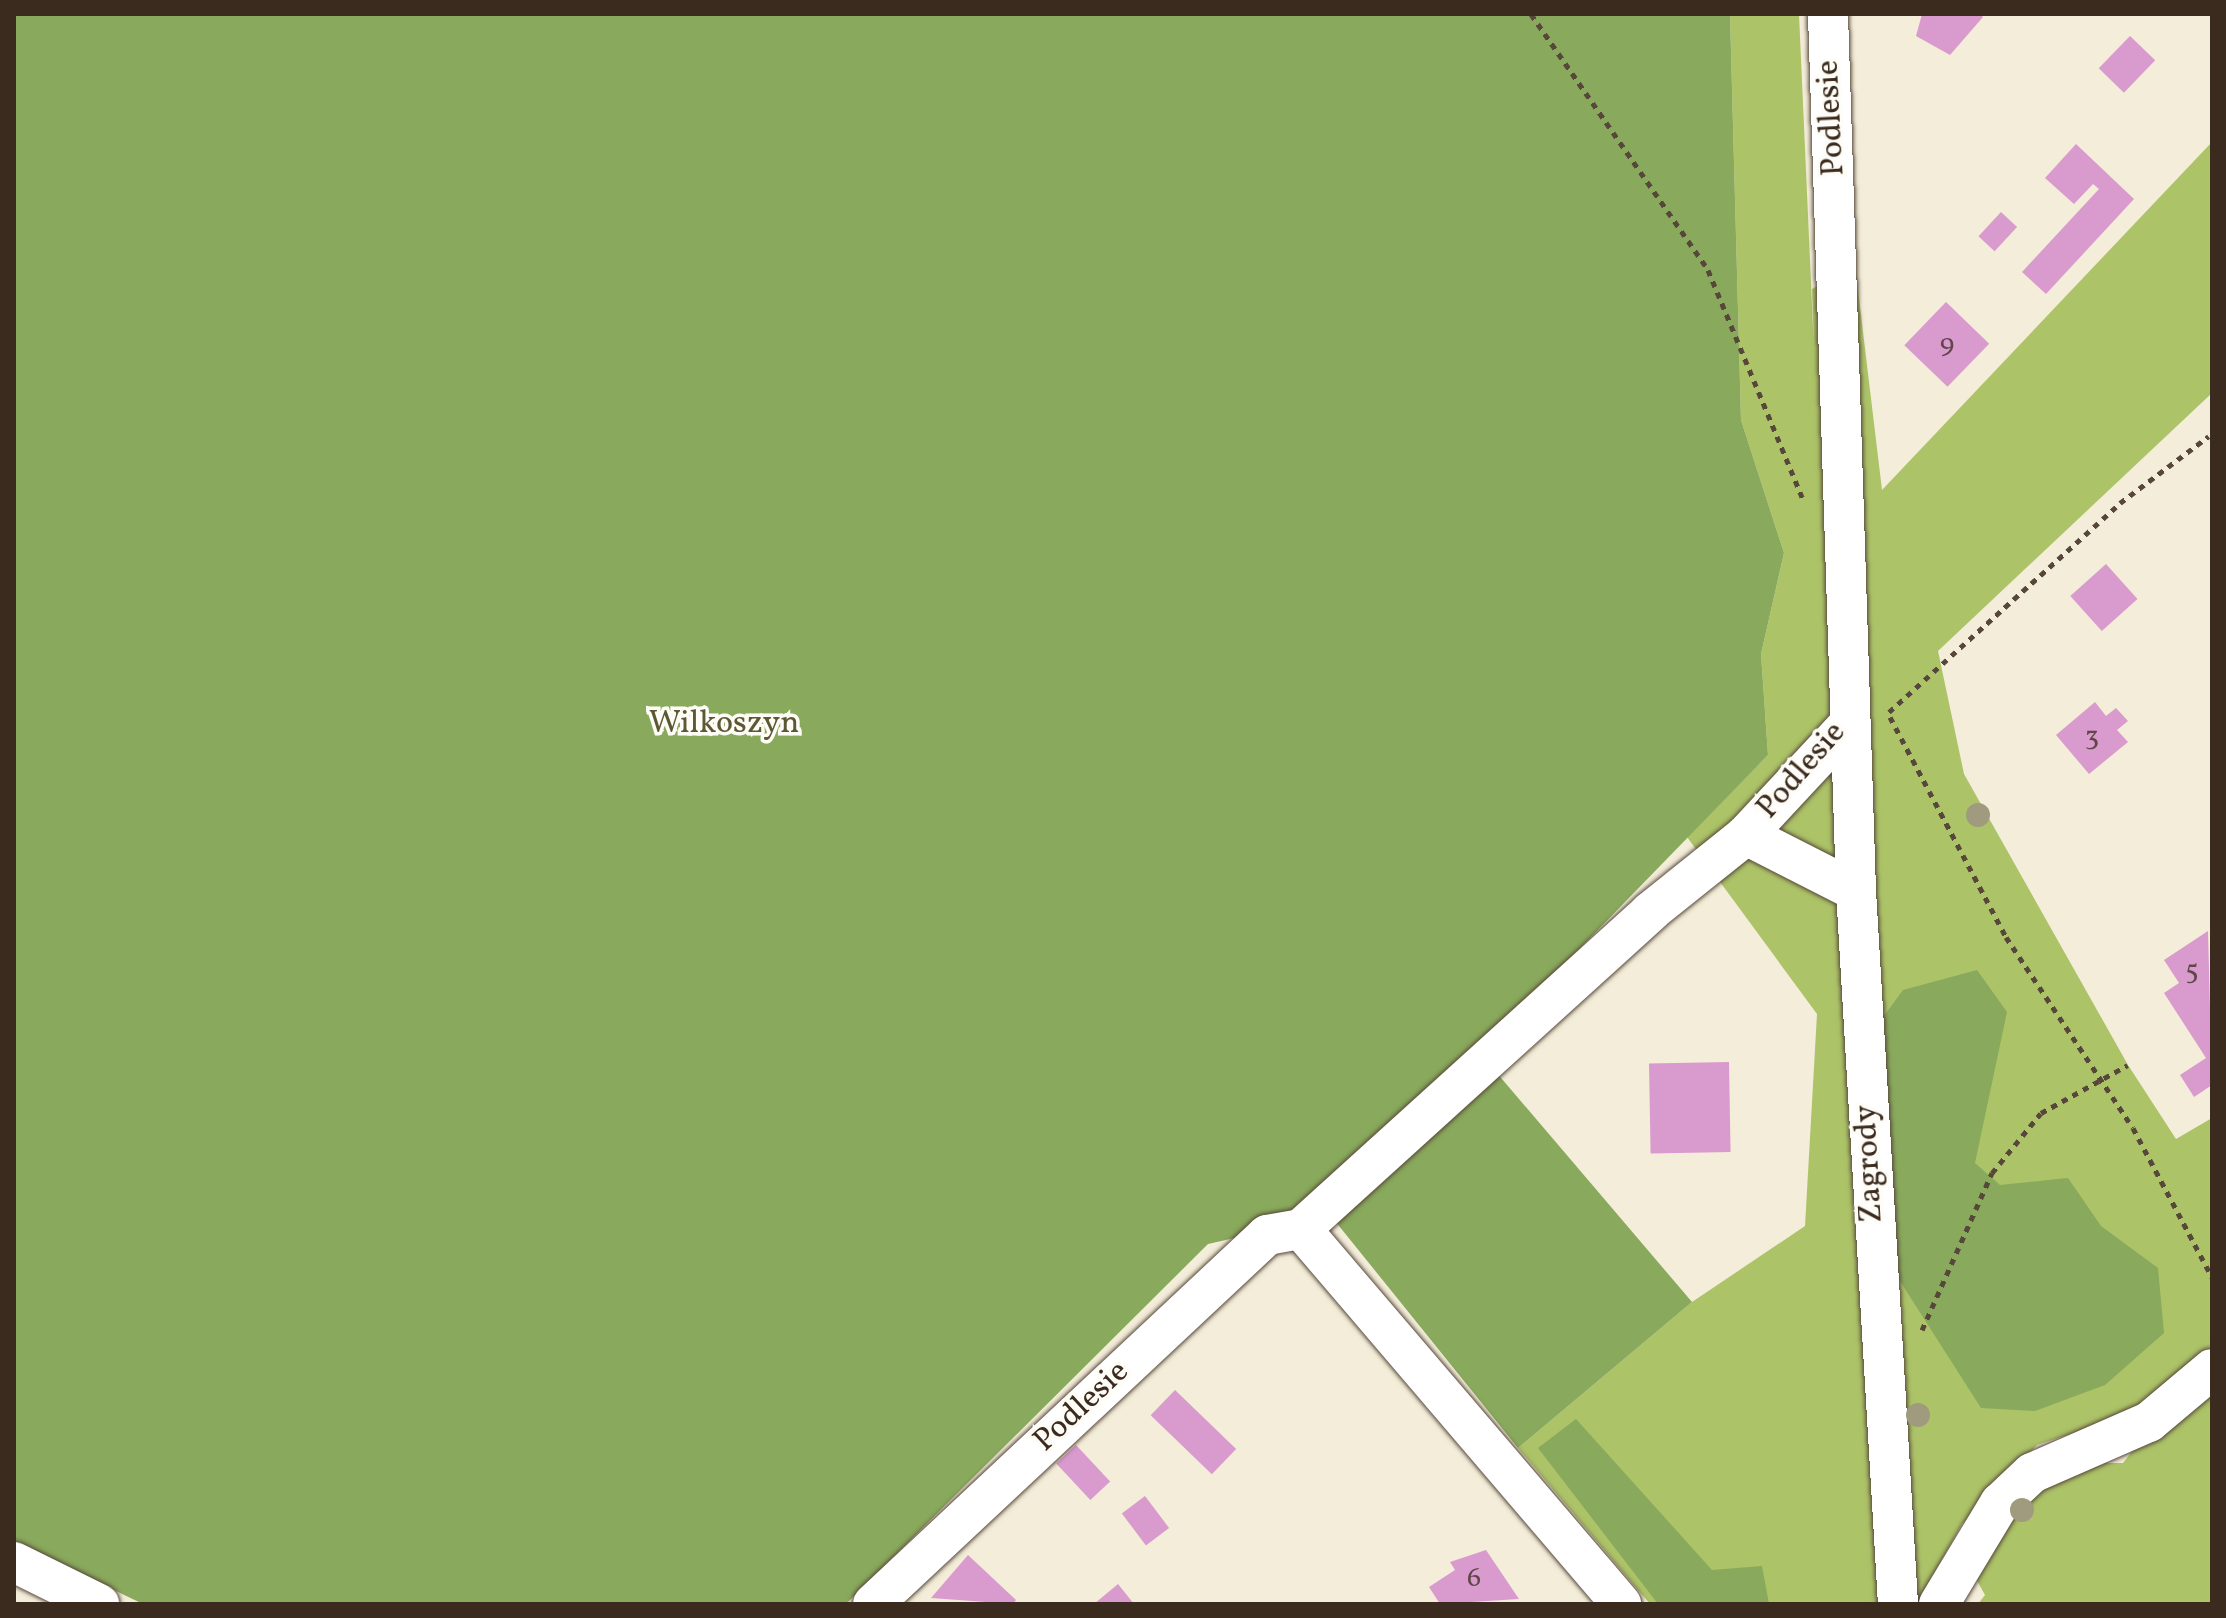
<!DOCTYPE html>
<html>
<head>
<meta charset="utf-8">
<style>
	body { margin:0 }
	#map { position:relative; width:2226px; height:1618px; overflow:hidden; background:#f3edd9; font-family:Vollkorn,serif }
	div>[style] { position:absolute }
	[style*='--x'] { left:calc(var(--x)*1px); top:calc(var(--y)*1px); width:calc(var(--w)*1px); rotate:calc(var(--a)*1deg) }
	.green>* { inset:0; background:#acc368 }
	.forest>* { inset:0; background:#89a95c }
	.building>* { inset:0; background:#d99ace; transform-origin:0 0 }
	.path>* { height:5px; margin-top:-2.5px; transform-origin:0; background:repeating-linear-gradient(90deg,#57473a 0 6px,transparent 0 12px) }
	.roads { filter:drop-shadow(0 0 2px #57473a) drop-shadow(0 0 2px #57473a) }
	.minor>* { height:40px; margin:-20px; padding:0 20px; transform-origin:20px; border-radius:20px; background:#fff }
	.trees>* { width:24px; height:24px; margin:-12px; border-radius:50%; background:#a09b7e }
	span { translate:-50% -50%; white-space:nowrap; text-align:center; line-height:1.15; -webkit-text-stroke:7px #fdfcf7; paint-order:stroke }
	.number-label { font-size:28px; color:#62464a }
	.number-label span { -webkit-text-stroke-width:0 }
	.street-label { font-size:32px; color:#3b2a1e }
	.park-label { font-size:32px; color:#5d5834 }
	.frame { position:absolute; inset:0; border:16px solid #3b2a1e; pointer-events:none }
</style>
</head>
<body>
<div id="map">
	<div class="green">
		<i style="clip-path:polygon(1730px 14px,1799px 14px,1814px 350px,1812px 289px,1855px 265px,1882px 490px,2212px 142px,2212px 393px,1938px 651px,1964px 774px,2128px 1065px,2176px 1139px,2212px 1118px,2212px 1604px,1978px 1604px,1985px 1595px,1976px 1579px,2019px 1500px,2090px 1463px,2123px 1463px,2147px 1432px,2135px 1412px,2037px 1445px,1962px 1524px,1917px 1604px,1650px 1604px,1518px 1448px,1692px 1302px,1805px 1226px,1817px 1014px,1687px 837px,1768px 755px,1761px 654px,1784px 553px,1741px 420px)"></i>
	</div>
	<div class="forest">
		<i style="clip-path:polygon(14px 14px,1730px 14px,1741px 420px,1784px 553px,1761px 654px,1768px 755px,1479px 1052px,1692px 1302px,1518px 1448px,1331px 1216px,1208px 1244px,846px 1604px,143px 1604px,14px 1542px)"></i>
		<i style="clip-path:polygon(1977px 970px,2007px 1012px,1975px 1163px,2000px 1185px,2068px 1178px,2101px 1226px,2158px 1268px,2164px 1333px,2105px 1385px,2035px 1411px,1981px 1408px,1891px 1267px,1881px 1020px,1903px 990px)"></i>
		<i style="clip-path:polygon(1576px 1419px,1712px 1570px,1762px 1566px,1769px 1604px,1658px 1604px,1538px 1448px)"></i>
	</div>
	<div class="building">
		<i style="clip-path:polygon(1922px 14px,1980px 14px,1983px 17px,1950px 55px,1916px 36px)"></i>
		<i style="left:2130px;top:36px;width:35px;height:45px;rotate:44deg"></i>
		<i style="clip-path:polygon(2076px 144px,2134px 199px,2046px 294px,2022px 272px,2099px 189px,2093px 184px,2074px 204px,2045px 178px)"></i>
		<i style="left:2001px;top:212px;width:22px;height:33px;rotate:43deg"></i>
		<i style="left:1946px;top:302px;width:60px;height:60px;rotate:44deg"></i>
		<i style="left:2106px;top:564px;width:47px;height:48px;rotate:48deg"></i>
		<i style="clip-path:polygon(2095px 702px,2106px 716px,2116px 708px,2128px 721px,2117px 730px,2128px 742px,2089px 774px,2056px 735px)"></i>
		<i style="clip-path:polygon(2208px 931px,2212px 1085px,2194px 1097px,2180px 1075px,2206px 1058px,2164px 993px,2179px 983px,2164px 960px)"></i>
		<i style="left:1729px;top:1062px;width:90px;height:80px;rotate:89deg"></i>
		<i style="left:1175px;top:1390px;width:85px;height:35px;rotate:44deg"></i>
		<i style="left:1076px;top:1445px;width:50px;height:27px;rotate:47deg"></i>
		<i style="left:1145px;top:1496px;width:40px;height:29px;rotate:53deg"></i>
		<i style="clip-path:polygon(1486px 1550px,1519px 1599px,1440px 1604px,1429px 1587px,1455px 1570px,1450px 1562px)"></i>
		<i style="clip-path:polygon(968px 1555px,1016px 1600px,1013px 1604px,931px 1598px)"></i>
		<i style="clip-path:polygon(1118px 1584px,1134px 1604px,1094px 1604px)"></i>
	</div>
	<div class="path">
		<i style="--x:1531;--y:14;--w:311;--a:55.3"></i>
		<i style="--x:1708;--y:270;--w:248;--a:67.5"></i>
		<i style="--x:1889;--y:712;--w:312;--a:-42.1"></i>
		<i style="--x:2120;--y:503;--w:111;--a:-37"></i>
		<i style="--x:1890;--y:717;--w:249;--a:62.2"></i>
		<i style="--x:2006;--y:937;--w:229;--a:56.4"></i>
		<i style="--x:2133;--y:1128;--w:169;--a:62.1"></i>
		<i style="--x:1922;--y:1330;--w:172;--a:-66"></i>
		<i style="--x:1992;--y:1173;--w:77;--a:-50.8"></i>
		<i style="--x:2041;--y:1113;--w:99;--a:-28.9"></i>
	</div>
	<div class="roads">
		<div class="minor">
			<i style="--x:1828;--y:14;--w:877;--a:88.17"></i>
			<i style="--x:1856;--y:891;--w:714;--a:86.63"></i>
			<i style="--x:1746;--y:835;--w:123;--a:27"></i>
			<i style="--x:1301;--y:1229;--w:493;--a:49.5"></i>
			<i style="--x:14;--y:1562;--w:95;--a:26.3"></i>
			<i style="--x:873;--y:1604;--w:540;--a:-43.12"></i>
			<i style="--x:1267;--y:1235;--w:35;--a:-10"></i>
			<i style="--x:1301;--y:1229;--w:471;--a:-42.2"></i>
			<i style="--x:1650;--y:912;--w:123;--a:-38.7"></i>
			<i style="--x:1746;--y:835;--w:153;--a:-47.1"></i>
			<i style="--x:1939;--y:1604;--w:118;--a:-58.9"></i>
			<i style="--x:2000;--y:1503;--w:44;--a:-43.2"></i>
			<i style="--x:2032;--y:1473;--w:128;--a:-23.6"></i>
			<i style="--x:2149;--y:1422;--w:82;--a:-40.1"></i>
		</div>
	</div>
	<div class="trees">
		<i style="left:1978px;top:815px"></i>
		<i style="left:1918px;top:1415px"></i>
		<i style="left:2022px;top:1510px"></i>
	</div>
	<div class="number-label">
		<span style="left:1947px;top:345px">9</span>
		<span style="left:2092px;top:738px">3</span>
		<span style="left:2192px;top:972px">5</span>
		<span style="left:1474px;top:1579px">6</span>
	</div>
	<div class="street-label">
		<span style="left:1832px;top:118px;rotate:-93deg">Podlesie</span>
		<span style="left:1802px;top:771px;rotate:-49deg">Podlesie</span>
		<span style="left:1870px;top:1164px;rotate:-93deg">Zagrody</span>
		<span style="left:1082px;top:1407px;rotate:-43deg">Podlesie</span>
	</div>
	<div class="park-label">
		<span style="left:724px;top:724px">Wilkoszyn</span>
	</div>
	<div class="frame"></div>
</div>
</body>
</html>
